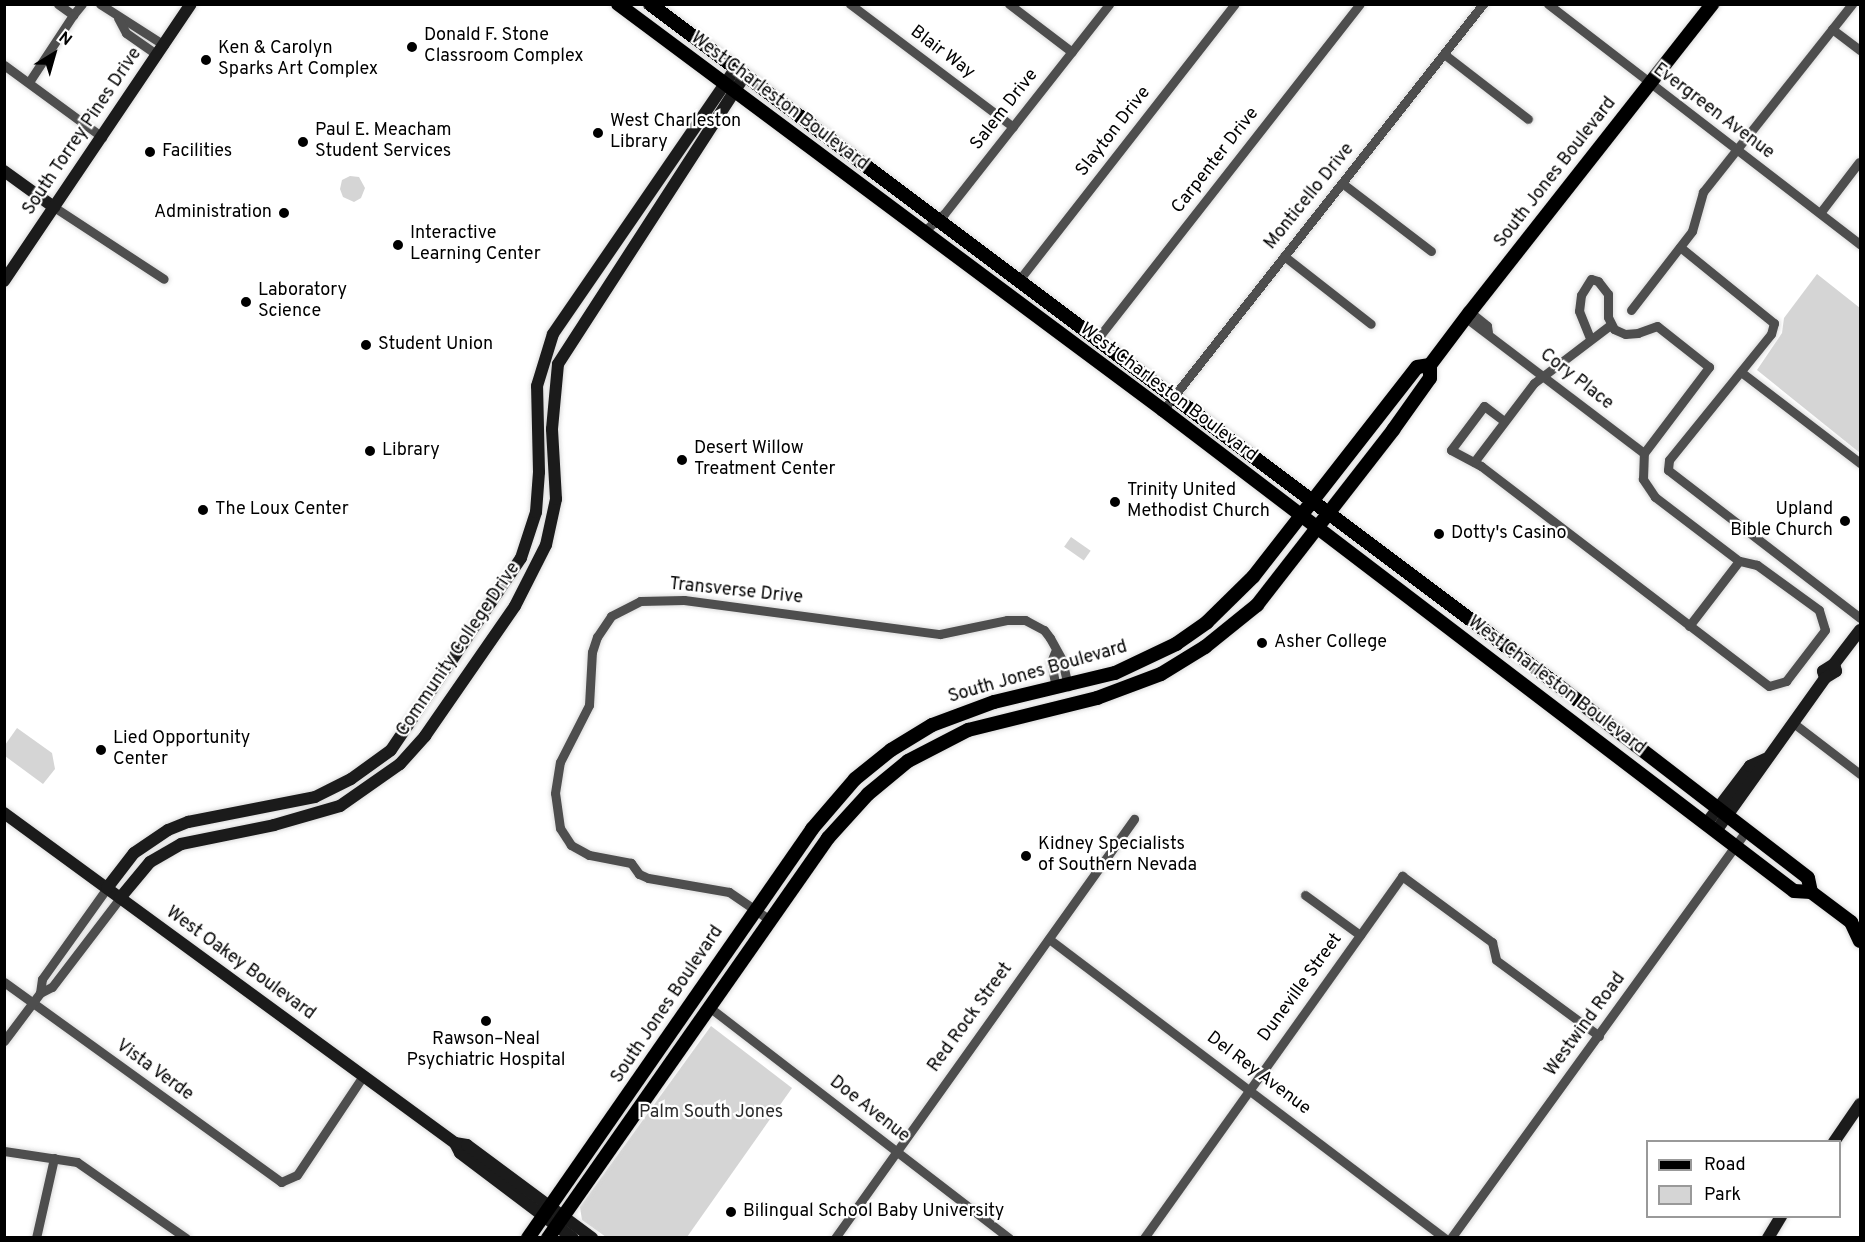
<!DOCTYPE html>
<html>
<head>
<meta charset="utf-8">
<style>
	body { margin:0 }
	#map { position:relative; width:1865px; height:1242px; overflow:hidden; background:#fff; font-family:Overpass,sans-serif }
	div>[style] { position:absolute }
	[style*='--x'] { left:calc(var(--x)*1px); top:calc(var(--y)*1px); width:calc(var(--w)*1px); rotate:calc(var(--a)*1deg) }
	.green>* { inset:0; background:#d5d5d5; transform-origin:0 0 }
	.roads { filter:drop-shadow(0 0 2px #dbdbdb) drop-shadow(0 0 2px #dbdbdb) }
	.street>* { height:9px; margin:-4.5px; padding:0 4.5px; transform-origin:4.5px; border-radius:4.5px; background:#4e4e4e }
	.secondary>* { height:12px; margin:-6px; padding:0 6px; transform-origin:6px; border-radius:6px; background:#1b1b1b }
	.primary>* { height:14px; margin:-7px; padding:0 7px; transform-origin:7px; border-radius:7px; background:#000 }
	.dots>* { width:16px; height:16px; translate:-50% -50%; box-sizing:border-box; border:3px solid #fff; border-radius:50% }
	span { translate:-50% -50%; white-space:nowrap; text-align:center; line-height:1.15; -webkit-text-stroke:4.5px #fff; paint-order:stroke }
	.poi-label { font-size:18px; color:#000 }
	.left { translate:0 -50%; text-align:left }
	.right { translate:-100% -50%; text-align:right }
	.street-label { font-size:18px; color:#000 }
	.park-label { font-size:18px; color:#2c2c2c }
	.frame { position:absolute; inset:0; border:6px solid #000; pointer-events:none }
	.legend { position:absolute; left:1646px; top:1140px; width:195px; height:78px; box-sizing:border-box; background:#fff; border:2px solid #999; margin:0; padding:8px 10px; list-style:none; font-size:18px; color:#000 }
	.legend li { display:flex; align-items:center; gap:12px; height:30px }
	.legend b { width:30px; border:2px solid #999 }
	.north { position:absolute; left:24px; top:24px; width:60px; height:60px; -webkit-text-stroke:4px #fff; paint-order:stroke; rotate:37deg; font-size:16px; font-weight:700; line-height:24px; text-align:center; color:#000 }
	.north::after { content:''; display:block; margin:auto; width:21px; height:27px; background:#000; clip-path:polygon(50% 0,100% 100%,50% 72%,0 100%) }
</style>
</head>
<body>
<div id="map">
	<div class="green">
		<i style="clip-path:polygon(350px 176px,359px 177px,365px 188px,361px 198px,354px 202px,343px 197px,340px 189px,342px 180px)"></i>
		<i style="clip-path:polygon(1817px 274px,1860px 308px,1860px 453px,1757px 370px,1782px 333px,1784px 318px)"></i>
		<i style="left:1071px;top:537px;width:24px;height:12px;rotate:35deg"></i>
		<i style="clip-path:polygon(17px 728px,52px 753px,55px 769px,43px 784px,5px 756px,5px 745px)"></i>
		<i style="clip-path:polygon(711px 1026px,792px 1088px,687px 1237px,606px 1237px,582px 1220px,580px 1207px)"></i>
	</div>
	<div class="roads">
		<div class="street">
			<i style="--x:58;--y:4;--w:19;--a:36"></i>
			<i style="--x:73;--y:15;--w:14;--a:-51"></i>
			<i style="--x:100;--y:4;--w:76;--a:32.6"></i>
			<i style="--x:850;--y:4;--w:204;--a:37"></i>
			<i style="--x:1009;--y:4;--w:79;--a:37.3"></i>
			<i style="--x:1548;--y:4;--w:394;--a:37.6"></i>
			<i style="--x:118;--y:18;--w:17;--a:62"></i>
			<i style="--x:126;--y:33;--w:38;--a:35"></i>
			<i style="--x:1832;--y:29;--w:35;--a:37"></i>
			<i style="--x:1444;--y:54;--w:106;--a:37.7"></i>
			<i style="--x:4;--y:65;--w:122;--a:36.3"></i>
			<i style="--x:29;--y:82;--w:80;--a:-56.7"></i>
			<i style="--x:1342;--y:183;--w:112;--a:37.4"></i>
			<i style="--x:54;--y:207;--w:131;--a:33.2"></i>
			<i style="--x:1820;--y:213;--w:64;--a:-52.6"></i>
			<i style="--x:923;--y:232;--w:28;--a:-41"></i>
			<i style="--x:944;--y:214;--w:267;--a:-51.8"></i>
			<i style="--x:1680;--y:247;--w:121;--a:39"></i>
			<i style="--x:1774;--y:323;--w:11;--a:105"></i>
			<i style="--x:1771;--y:334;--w:162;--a:129"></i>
			<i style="--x:1669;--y:460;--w:10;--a:96"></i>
			<i style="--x:1668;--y:470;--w:242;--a:37.6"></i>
			<i style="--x:1284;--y:256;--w:110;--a:38"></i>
			<i style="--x:1019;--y:280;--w:350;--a:-52"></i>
			<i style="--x:1631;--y:310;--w:100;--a:-52.3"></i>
			<i style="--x:1692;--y:231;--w:41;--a:-74.2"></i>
			<i style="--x:1703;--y:192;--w:240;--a:-51.6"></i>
			<i style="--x:1470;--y:312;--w:22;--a:39"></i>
			<i style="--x:1487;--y:326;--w:6;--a:81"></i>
			<i style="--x:1466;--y:318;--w:223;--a:37.2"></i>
			<i style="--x:1098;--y:338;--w:424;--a:-51.9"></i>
			<i style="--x:1741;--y:372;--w:150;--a:37.4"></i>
			<i style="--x:1163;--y:410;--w:517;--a:-51.76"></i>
			<i style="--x:1504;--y:421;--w:25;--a:-143"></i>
			<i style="--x:1484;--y:406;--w:55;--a:126.9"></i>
			<i style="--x:1451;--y:450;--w:34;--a:28"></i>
			<i style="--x:1481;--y:466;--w:362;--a:37.4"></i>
			<i style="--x:1769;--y:686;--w:18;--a:-16"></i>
			<i style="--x:1786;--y:681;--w:64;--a:-52.6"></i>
			<i style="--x:1825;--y:630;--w:21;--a:-107"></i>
			<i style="--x:1819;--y:610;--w:77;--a:-144"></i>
			<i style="--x:1757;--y:565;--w:18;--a:-167"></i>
			<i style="--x:1739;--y:561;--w:106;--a:-142.7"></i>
			<i style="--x:1655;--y:497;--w:22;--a:-124"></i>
			<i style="--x:1643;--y:479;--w:26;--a:-88"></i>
			<i style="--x:1644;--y:453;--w:108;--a:-52.9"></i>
			<i style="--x:1709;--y:367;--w:66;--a:-141.7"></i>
			<i style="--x:1657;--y:326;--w:20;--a:160"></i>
			<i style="--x:1638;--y:333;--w:13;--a:176"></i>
			<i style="--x:1625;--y:334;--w:12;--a:-156"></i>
			<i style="--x:1614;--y:329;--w:13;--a:-117"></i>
			<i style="--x:1608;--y:317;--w:23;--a:-90"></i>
			<i style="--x:1608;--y:294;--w:16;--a:-128"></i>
			<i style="--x:1598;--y:281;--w:7;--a:-164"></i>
			<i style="--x:1591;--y:279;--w:19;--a:122"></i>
			<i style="--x:1581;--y:295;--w:16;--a:97"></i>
			<i style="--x:1579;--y:311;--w:29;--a:68"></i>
			<i style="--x:1474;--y:462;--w:99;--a:-52.8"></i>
			<i style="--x:1534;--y:383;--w:96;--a:-37.3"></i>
			<i style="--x:1689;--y:626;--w:82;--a:-52.4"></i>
			<i style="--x:1055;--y:652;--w:11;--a:112"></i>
			<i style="--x:1051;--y:662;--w:26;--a:79"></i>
			<i style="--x:1792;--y:722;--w:86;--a:37.4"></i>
			<i style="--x:1305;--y:895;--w:68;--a:36"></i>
			<i style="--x:770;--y:920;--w:50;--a:-145.7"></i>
			<i style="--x:729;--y:892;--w:82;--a:-170.2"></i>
			<i style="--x:648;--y:878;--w:10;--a:-156"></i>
			<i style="--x:639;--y:874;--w:14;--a:-126"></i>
			<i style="--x:631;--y:863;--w:43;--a:-169.2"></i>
			<i style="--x:589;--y:855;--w:21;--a:-151"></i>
			<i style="--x:571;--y:845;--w:20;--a:-123"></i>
			<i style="--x:560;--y:828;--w:35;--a:-98"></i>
			<i style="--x:555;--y:793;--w:31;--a:-81"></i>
			<i style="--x:560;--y:762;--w:64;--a:-63"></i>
			<i style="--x:589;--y:705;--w:53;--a:-86.8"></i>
			<i style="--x:592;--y:652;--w:16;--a:-72"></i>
			<i style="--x:597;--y:637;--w:25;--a:-56"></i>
			<i style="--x:611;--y:616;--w:33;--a:-27"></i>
			<i style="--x:640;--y:601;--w:44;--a:-1.3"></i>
			<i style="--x:684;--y:600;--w:258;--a:7.6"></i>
			<i style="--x:940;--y:634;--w:68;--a:-11.8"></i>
			<i style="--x:1007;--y:620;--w:18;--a:0"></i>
			<i style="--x:1025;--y:620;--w:21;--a:28"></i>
			<i style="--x:1044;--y:630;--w:10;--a:53"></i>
			<i style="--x:1050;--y:638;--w:25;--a:61"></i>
			<i style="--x:1062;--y:660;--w:27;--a:77"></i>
			<i style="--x:1049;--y:939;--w:496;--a:37.1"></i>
			<i style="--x:4;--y:982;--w:342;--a:35.8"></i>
			<i style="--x:281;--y:1182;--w:17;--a:-24"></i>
			<i style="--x:297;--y:1175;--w:119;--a:-56.3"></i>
			<i style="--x:40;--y:993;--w:13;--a:-27"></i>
			<i style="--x:52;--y:987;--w:112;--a:-52.6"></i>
			<i style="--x:709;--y:1007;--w:379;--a:37.6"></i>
			<i style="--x:4;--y:1041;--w:60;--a:-53.1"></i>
			<i style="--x:40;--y:993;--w:14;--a:-82"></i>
			<i style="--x:42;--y:979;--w:112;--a:-54.5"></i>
			<i style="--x:4;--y:1151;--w:74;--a:8.6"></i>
			<i style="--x:77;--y:1162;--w:133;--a:34.9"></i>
			<i style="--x:36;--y:1238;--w:82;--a:-77.3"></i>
			<i style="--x:835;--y:1238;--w:515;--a:-54.49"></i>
			<i style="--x:1144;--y:1238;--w:445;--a:-54.5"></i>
			<i style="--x:1402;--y:876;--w:112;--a:36.3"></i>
			<i style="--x:1492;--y:942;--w:18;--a:77"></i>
			<i style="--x:1496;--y:960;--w:128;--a:36.4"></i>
			<i style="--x:1451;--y:1238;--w:503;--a:-54.06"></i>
		</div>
		<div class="secondary">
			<i style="--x:4;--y:171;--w:62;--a:35.8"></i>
			<i style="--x:4;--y:281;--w:334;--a:-56"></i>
			<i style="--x:1825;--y:678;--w:7;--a:-106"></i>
			<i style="--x:1823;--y:671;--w:13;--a:-32"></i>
			<i style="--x:1834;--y:664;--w:43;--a:-52.6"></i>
			<i style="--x:4;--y:813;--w:559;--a:36.19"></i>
			<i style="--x:455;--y:1143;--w:11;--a:63"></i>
			<i style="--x:460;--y:1153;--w:141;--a:37"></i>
			<i style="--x:1706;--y:824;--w:73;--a:-52.8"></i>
			<i style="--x:1750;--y:766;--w:17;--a:-25"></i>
			<i style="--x:1716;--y:831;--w:188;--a:-54.5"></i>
			<i style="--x:1825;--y:678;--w:13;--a:-32"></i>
			<i style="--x:1836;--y:671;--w:7;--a:-106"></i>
			<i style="--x:107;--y:888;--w:44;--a:-52.4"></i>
			<i style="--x:134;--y:853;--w:41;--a:-34.1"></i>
			<i style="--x:168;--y:830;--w:22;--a:-22"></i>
			<i style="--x:188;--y:822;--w:129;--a:-11.1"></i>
			<i style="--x:315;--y:797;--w:40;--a:-26.6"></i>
			<i style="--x:351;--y:779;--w:49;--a:-35.9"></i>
			<i style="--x:391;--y:750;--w:232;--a:-55.9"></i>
			<i style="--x:521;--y:558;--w:48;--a:-71.9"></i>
			<i style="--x:536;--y:512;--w:40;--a:-85.7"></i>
			<i style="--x:539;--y:472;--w:86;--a:-91.3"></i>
			<i style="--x:537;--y:386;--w:54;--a:-72.9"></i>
			<i style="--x:553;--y:334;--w:323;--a:-55.5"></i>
			<i style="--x:120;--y:898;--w:47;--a:-50.2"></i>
			<i style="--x:150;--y:862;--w:36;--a:-30"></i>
			<i style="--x:181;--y:844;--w:95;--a:-11.5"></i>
			<i style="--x:274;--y:825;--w:69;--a:-16.1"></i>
			<i style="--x:340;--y:806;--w:73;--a:-35"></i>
			<i style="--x:400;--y:764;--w:38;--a:-48"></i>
			<i style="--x:425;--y:736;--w:158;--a:-55.3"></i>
			<i style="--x:515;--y:606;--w:68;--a:-63.1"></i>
			<i style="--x:546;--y:545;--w:47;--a:-77.7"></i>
			<i style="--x:556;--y:499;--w:70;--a:-93.3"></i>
			<i style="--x:552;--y:429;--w:65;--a:-84.7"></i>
			<i style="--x:558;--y:364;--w:344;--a:-57.1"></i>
			<i style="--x:1834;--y:1142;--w:46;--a:-55.6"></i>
			<i style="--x:455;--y:1143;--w:12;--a:9"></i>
			<i style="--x:467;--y:1145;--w:156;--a:36.6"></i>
			<i style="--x:1768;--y:1238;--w:26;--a:-59"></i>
		</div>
		<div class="primary">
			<i style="--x:618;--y:4;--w:680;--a:36.68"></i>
			<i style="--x:1163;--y:410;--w:793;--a:37.32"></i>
			<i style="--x:1794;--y:891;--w:17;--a:3"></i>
			<i style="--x:1811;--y:892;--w:50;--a:36.9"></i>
			<i style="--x:1851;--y:922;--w:21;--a:65"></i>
			<i style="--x:650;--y:4;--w:1136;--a:36.88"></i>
			<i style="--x:1559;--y:686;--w:314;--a:37.6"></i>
			<i style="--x:1808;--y:878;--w:14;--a:78"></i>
			<i style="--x:528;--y:1238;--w:498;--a:-55.2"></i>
			<i style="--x:812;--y:829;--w:66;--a:-49.3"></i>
			<i style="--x:855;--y:779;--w:46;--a:-38.9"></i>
			<i style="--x:891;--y:750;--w:48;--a:-31.4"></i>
			<i style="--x:932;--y:725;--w:66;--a:-20.4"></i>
			<i style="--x:994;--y:702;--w:124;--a:-13.5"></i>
			<i style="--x:1115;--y:673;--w:68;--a:-25.4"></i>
			<i style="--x:1176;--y:644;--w:38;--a:-35"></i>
			<i style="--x:1207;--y:622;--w:64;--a:-44.4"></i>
			<i style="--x:1253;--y:577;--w:266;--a:-52"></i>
			<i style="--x:1417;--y:367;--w:13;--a:-9"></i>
			<i style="--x:548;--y:1238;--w:488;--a:-55"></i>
			<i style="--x:828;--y:838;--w:59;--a:-47.7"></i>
			<i style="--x:868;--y:794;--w:52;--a:-39.5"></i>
			<i style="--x:908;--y:761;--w:68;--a:-27.3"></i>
			<i style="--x:968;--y:730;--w:133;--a:-13.9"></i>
			<i style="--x:1097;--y:698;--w:68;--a:-20.6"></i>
			<i style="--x:1161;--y:674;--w:52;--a:-31.5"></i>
			<i style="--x:1205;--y:647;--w:67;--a:-38.9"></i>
			<i style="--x:1257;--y:605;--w:222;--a:-52.1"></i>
			<i style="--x:1393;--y:430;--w:64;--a:-54.6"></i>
			<i style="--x:1430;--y:378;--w:13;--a:-90"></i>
			<i style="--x:1430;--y:365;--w:66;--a:-53"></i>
			<i style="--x:1470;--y:312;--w:392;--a:-51.8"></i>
		</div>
	</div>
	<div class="dots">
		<i style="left:412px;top:47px;background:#000"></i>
		<i style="left:206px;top:60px;background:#000"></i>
		<i style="left:598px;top:133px;background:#000"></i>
		<i style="left:303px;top:142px;background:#000"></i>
		<i style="left:150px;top:152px;background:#000"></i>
		<i style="left:284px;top:213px;background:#000"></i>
		<i style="left:398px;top:245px;background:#000"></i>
		<i style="left:246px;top:302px;background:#000"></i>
		<i style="left:366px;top:345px;background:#000"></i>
		<i style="left:370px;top:451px;background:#000"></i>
		<i style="left:682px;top:460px;background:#000"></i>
		<i style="left:1115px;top:502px;background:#000"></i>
		<i style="left:203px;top:510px;background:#000"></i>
		<i style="left:1845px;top:521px;background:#000"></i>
		<i style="left:1439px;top:534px;background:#000"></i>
		<i style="left:1262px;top:643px;background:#000"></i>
		<i style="left:101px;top:750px;background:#000"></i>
		<i style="left:1026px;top:856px;background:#000"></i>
		<i style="left:486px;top:1021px;background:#000"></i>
		<i style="left:731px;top:1212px;background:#000"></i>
	</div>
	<div class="poi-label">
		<span class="left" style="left:424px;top:47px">Donald F. Stone<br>Classroom Complex</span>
		<span class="left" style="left:218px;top:60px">Ken &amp; Carolyn<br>Sparks Art Complex</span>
		<span class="left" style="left:610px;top:133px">West Charleston<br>Library</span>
		<span class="left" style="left:315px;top:142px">Paul E. Meacham<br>Student Services</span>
		<span class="left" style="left:162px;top:152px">Facilities</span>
		<span class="right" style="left:272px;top:213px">Administration</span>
		<span class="left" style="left:410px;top:245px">Interactive<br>Learning Center</span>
		<span class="left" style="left:258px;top:302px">Laboratory<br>Science</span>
		<span class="left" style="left:378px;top:345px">Student Union</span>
		<span class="left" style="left:694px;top:460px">Desert Willow<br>Treatment Center</span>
		<span class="left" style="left:382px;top:451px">Library</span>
		<span class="left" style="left:1127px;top:502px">Trinity United<br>Methodist Church</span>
		<span class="left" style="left:215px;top:510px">The Loux Center</span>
		<span class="right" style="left:1833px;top:521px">Upland<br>Bible Church</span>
		<span class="left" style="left:1451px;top:534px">Dotty's Casino</span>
		<span class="left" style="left:1274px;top:643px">Asher College</span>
		<span class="left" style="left:113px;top:750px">Lied Opportunity<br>Center</span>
		<span class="left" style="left:1038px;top:856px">Kidney Specialists<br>of Southern Nevada</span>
		<span style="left:486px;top:1051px">Rawson–Neal<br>Psychiatric Hospital</span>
		<span class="left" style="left:743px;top:1212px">Bilingual School Baby University</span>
	</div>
	<div class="street-label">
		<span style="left:942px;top:53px;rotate:37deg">Blair Way</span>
		<span style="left:779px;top:102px;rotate:37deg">West Charleston Boulevard</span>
		<span style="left:1005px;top:110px;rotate:-52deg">Salem Drive</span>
		<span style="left:1713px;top:112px;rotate:37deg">Evergreen Avenue</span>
		<span style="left:83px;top:132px;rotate:-56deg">South Torrey Pines Drive</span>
		<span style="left:1114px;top:132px;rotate:-52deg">Slayton Drive</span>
		<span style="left:1216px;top:161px;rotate:-52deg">Carpenter Drive</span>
		<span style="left:1556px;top:173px;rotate:-52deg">South Jones Boulevard</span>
		<span style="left:1310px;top:197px;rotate:-51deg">Monticello Drive</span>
		<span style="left:1576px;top:380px;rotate:38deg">Cory Place</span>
		<span style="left:1168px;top:393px;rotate:37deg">West Charleston Boulevard</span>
		<span style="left:736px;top:592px;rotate:6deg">Transverse Drive</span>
		<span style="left:459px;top:650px;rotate:-56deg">Community College Drive</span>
		<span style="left:1038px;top:673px;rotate:-16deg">South Jones Boulevard</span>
		<span style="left:1556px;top:686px;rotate:37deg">West Charleston Boulevard</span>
		<span style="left:240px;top:964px;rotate:36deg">West Oakey Boulevard</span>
		<span style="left:1301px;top:988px;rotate:-54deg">Duneville Street</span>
		<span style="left:668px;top:1005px;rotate:-56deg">South Jones Boulevard</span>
		<span style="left:971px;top:1018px;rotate:-54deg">Red Rock Street</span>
		<span style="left:1586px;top:1025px;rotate:-54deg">Westwind Road</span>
		<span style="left:154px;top:1071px;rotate:36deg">Vista Verde</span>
		<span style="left:1258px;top:1074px;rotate:37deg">Del Rey Avenue</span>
		<span style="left:869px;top:1110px;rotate:38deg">Doe Avenue</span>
	</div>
	<div class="park-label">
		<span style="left:711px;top:1113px">Palm South Jones</span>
	</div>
	<div class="frame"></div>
	<ul class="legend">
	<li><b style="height:8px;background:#000"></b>Road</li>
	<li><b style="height:16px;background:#d5d5d5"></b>Park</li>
	</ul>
	<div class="north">N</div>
</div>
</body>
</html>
